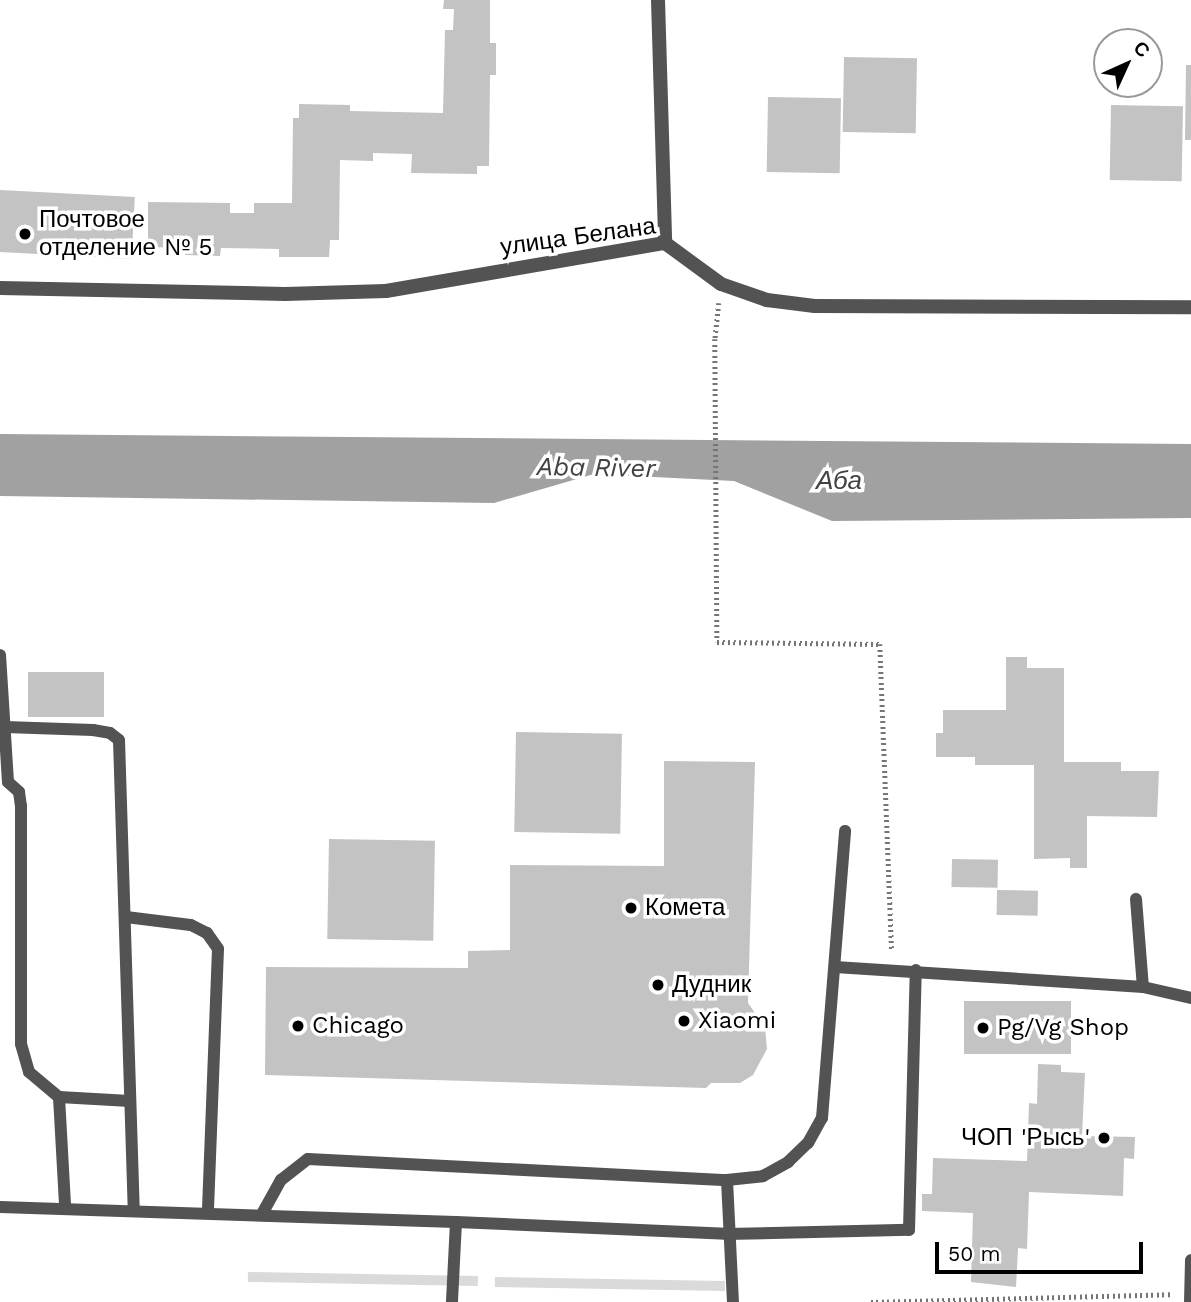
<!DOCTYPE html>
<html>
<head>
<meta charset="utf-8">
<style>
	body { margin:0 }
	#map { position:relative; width:1191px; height:1302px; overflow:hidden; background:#fff; font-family:"Work Sans",sans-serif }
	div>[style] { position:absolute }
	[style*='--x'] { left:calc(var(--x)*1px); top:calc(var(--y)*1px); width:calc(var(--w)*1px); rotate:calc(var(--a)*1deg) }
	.green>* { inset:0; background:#dadada; transform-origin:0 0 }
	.water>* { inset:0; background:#a1a1a1 }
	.building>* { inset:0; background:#c3c3c3; transform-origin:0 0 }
	.path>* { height:4.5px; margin-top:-2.25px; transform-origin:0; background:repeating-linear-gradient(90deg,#757575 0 2px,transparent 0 5.5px) }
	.lane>* { height:12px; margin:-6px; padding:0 6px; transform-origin:6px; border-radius:6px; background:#535353 }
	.street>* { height:14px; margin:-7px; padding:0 7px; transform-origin:7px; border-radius:7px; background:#535353 }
	.dots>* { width:19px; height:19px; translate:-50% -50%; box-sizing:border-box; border:4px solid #fff; border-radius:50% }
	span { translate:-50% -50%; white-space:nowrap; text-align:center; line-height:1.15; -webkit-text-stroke:7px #fff; paint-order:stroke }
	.poi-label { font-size:24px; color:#000 }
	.left { translate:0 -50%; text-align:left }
	.right { translate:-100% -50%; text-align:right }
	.street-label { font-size:24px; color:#000 }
	.water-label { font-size:26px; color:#424242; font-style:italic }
	.north { position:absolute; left:1093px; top:28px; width:70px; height:70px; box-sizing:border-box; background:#fff; border:2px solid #999; border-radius:50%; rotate:45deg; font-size:19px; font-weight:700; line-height:28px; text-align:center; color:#000 }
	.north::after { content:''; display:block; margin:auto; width:24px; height:32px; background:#000; clip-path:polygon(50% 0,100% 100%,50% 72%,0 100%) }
	.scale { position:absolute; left:935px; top:1242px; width:208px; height:32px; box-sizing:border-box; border:4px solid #000; border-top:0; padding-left:9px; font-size:21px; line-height:24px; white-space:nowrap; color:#000; -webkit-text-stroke:5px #fff; paint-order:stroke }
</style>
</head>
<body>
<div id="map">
	<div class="green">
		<i style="left:248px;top:1272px;width:230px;height:10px;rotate:1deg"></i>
		<i style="left:495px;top:1277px;width:230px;height:10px;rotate:1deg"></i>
	</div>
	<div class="water">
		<i style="clip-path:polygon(0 434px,1191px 444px,1191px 518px,832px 521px,734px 481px,594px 474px,494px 503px,0 496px)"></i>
	</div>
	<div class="building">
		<i style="clip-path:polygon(444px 0,490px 0,490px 43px,496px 43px,496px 75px,490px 75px,489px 166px,477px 166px,477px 174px,411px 173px,412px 154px,373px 153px,373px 161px,340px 160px,339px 240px,330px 240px,329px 257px,279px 257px,279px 249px,221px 248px,220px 256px,185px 255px,185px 248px,148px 247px,148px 202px,230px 203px,230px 213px,254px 213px,254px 203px,292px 203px,293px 118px,299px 118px,299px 104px,350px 105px,350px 111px,443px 113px,445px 30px,453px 30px,454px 9px,443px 9px)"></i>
		<i style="left:844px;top:57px;width:73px;height:75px;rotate:1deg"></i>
		<i style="clip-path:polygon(1186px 65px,1191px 65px,1191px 140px,1185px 140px)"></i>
		<i style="left:768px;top:97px;width:73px;height:75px;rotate:1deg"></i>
		<i style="left:1111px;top:105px;width:72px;height:75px;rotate:1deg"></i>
		<i style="left:0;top:190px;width:135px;height:62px;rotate:3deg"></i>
		<i style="clip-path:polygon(1006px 657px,1027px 657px,1027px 668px,1064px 668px,1064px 762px,1121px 762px,1121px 771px,1159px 771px,1157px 817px,1087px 816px,1087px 868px,1070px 868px,1070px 858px,1034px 859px,1034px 765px,975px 765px,975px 757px,936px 757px,936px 733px,943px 733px,943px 710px,1006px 710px)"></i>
		<i style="left:28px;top:672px;width:76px;height:45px"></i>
		<i style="left:516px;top:732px;width:106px;height:100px;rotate:1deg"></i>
		<i style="clip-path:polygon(664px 761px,755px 762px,748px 1003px,765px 1027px,767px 1049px,753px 1075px,740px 1083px,711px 1083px,706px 1088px,265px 1075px,266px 967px,468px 968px,468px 951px,510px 950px,510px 865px,664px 866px)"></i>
		<i style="left:329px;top:839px;width:106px;height:100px;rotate:1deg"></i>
		<i style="left:952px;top:859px;width:46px;height:28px;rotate:1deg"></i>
		<i style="left:997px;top:890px;width:41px;height:25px;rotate:1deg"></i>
		<i style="left:964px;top:1001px;width:107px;height:53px"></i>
		<i style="clip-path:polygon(1038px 1064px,1061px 1065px,1061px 1072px,1085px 1073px,1082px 1136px,1135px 1137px,1134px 1159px,1124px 1158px,1123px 1196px,1029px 1192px,1027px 1249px,1018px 1248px,1016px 1287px,971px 1282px,973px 1213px,922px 1211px,922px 1194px,932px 1194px,933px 1158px,1027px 1161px,1029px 1103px,1037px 1104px)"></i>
	</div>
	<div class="path">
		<i style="--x:719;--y:303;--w:36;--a:96"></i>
		<i style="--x:715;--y:339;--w:303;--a:89.6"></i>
		<i style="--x:717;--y:642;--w:163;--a:0.7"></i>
		<i style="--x:880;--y:644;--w:307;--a:87.8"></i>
		<i style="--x:871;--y:1302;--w:300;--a:-1.5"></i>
	</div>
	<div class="lane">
		<i style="--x:0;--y:655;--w:127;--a:86.4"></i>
		<i style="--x:8;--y:782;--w:15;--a:42"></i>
		<i style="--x:19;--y:792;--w:14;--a:82"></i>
		<i style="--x:21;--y:806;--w:238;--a:90"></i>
		<i style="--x:21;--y:1044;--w:29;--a:74"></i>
		<i style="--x:29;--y:1072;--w:39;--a:40"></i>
		<i style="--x:59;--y:1097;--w:71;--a:3.2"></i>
		<i style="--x:5;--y:727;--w:88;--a:2"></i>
		<i style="--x:93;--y:730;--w:17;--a:10"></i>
		<i style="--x:110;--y:733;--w:11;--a:38"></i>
		<i style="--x:119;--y:740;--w:469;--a:88.2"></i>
		<i style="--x:1136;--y:899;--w:88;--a:85.5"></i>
		<i style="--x:126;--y:917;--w:65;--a:7"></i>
		<i style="--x:191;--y:925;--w:18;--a:27"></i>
		<i style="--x:207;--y:933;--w:19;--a:55"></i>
		<i style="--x:218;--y:949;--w:262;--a:92.2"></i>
		<i style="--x:835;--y:967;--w:309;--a:3.7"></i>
		<i style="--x:1143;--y:987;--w:49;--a:12.9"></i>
		<i style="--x:59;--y:1097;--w:109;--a:86.8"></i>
		<i style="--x:727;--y:1180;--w:122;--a:87.2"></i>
		<i style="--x:0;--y:1207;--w:456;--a:1.9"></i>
		<i style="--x:456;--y:1222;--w:80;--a:92.9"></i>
		<i style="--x:262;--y:1214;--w:39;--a:-61"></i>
		<i style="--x:281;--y:1180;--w:34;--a:-38"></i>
		<i style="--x:308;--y:1159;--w:420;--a:2.9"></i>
		<i style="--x:727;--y:1180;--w:36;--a:-6"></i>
		<i style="--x:763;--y:1176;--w:29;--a:-29"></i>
		<i style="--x:788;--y:1162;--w:28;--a:-44"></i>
		<i style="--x:808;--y:1143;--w:29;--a:-61"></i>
		<i style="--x:822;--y:1118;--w:288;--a:-85.4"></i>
		<i style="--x:456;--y:1222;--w:270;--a:2.5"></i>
		<i style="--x:726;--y:1234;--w:183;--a:-1.3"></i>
		<i style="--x:909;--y:1230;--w:260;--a:-88.5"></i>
		<i style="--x:1190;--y:1302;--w:42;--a:-88.6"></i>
	</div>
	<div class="street">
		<i style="--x:658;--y:0;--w:243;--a:88.3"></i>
		<i style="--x:0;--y:288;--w:285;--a:1.2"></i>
		<i style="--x:285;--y:294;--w:101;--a:-1.7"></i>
		<i style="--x:386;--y:291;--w:283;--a:-9.8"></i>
		<i style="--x:665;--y:243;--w:69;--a:36.2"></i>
		<i style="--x:721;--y:284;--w:49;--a:19.2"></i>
		<i style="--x:767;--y:300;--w:48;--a:7.1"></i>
		<i style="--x:815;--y:306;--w:376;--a:0.2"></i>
	</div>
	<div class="dots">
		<i style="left:25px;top:234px;background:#000"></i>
		<i style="left:631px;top:908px;background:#000"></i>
		<i style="left:658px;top:985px;background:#000"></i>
		<i style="left:684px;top:1021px;background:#000"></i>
		<i style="left:298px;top:1026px;background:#000"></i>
		<i style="left:983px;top:1028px;background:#000"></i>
		<i style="left:1104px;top:1138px;background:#000"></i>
	</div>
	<div class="poi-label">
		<span class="left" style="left:39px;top:234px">Почтовое<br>отделение № 5</span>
		<span class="left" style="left:645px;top:908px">Комета</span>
		<span class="left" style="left:672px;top:985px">Дудник</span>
		<span class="left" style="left:698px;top:1021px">Xiaomi</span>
		<span class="left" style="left:312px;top:1026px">Chicago</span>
		<span class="left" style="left:997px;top:1028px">Pg/Vg Shop</span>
		<span class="right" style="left:1090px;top:1138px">ЧОП 'Рысь'</span>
	</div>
	<div class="street-label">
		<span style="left:578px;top:237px;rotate:-8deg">улица Белана</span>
	</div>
	<div class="water-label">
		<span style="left:596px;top:468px;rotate:1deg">Aba River</span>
		<span style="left:839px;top:481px">Аба</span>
	</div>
	<div class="north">С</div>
	<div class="scale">50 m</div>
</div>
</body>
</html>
